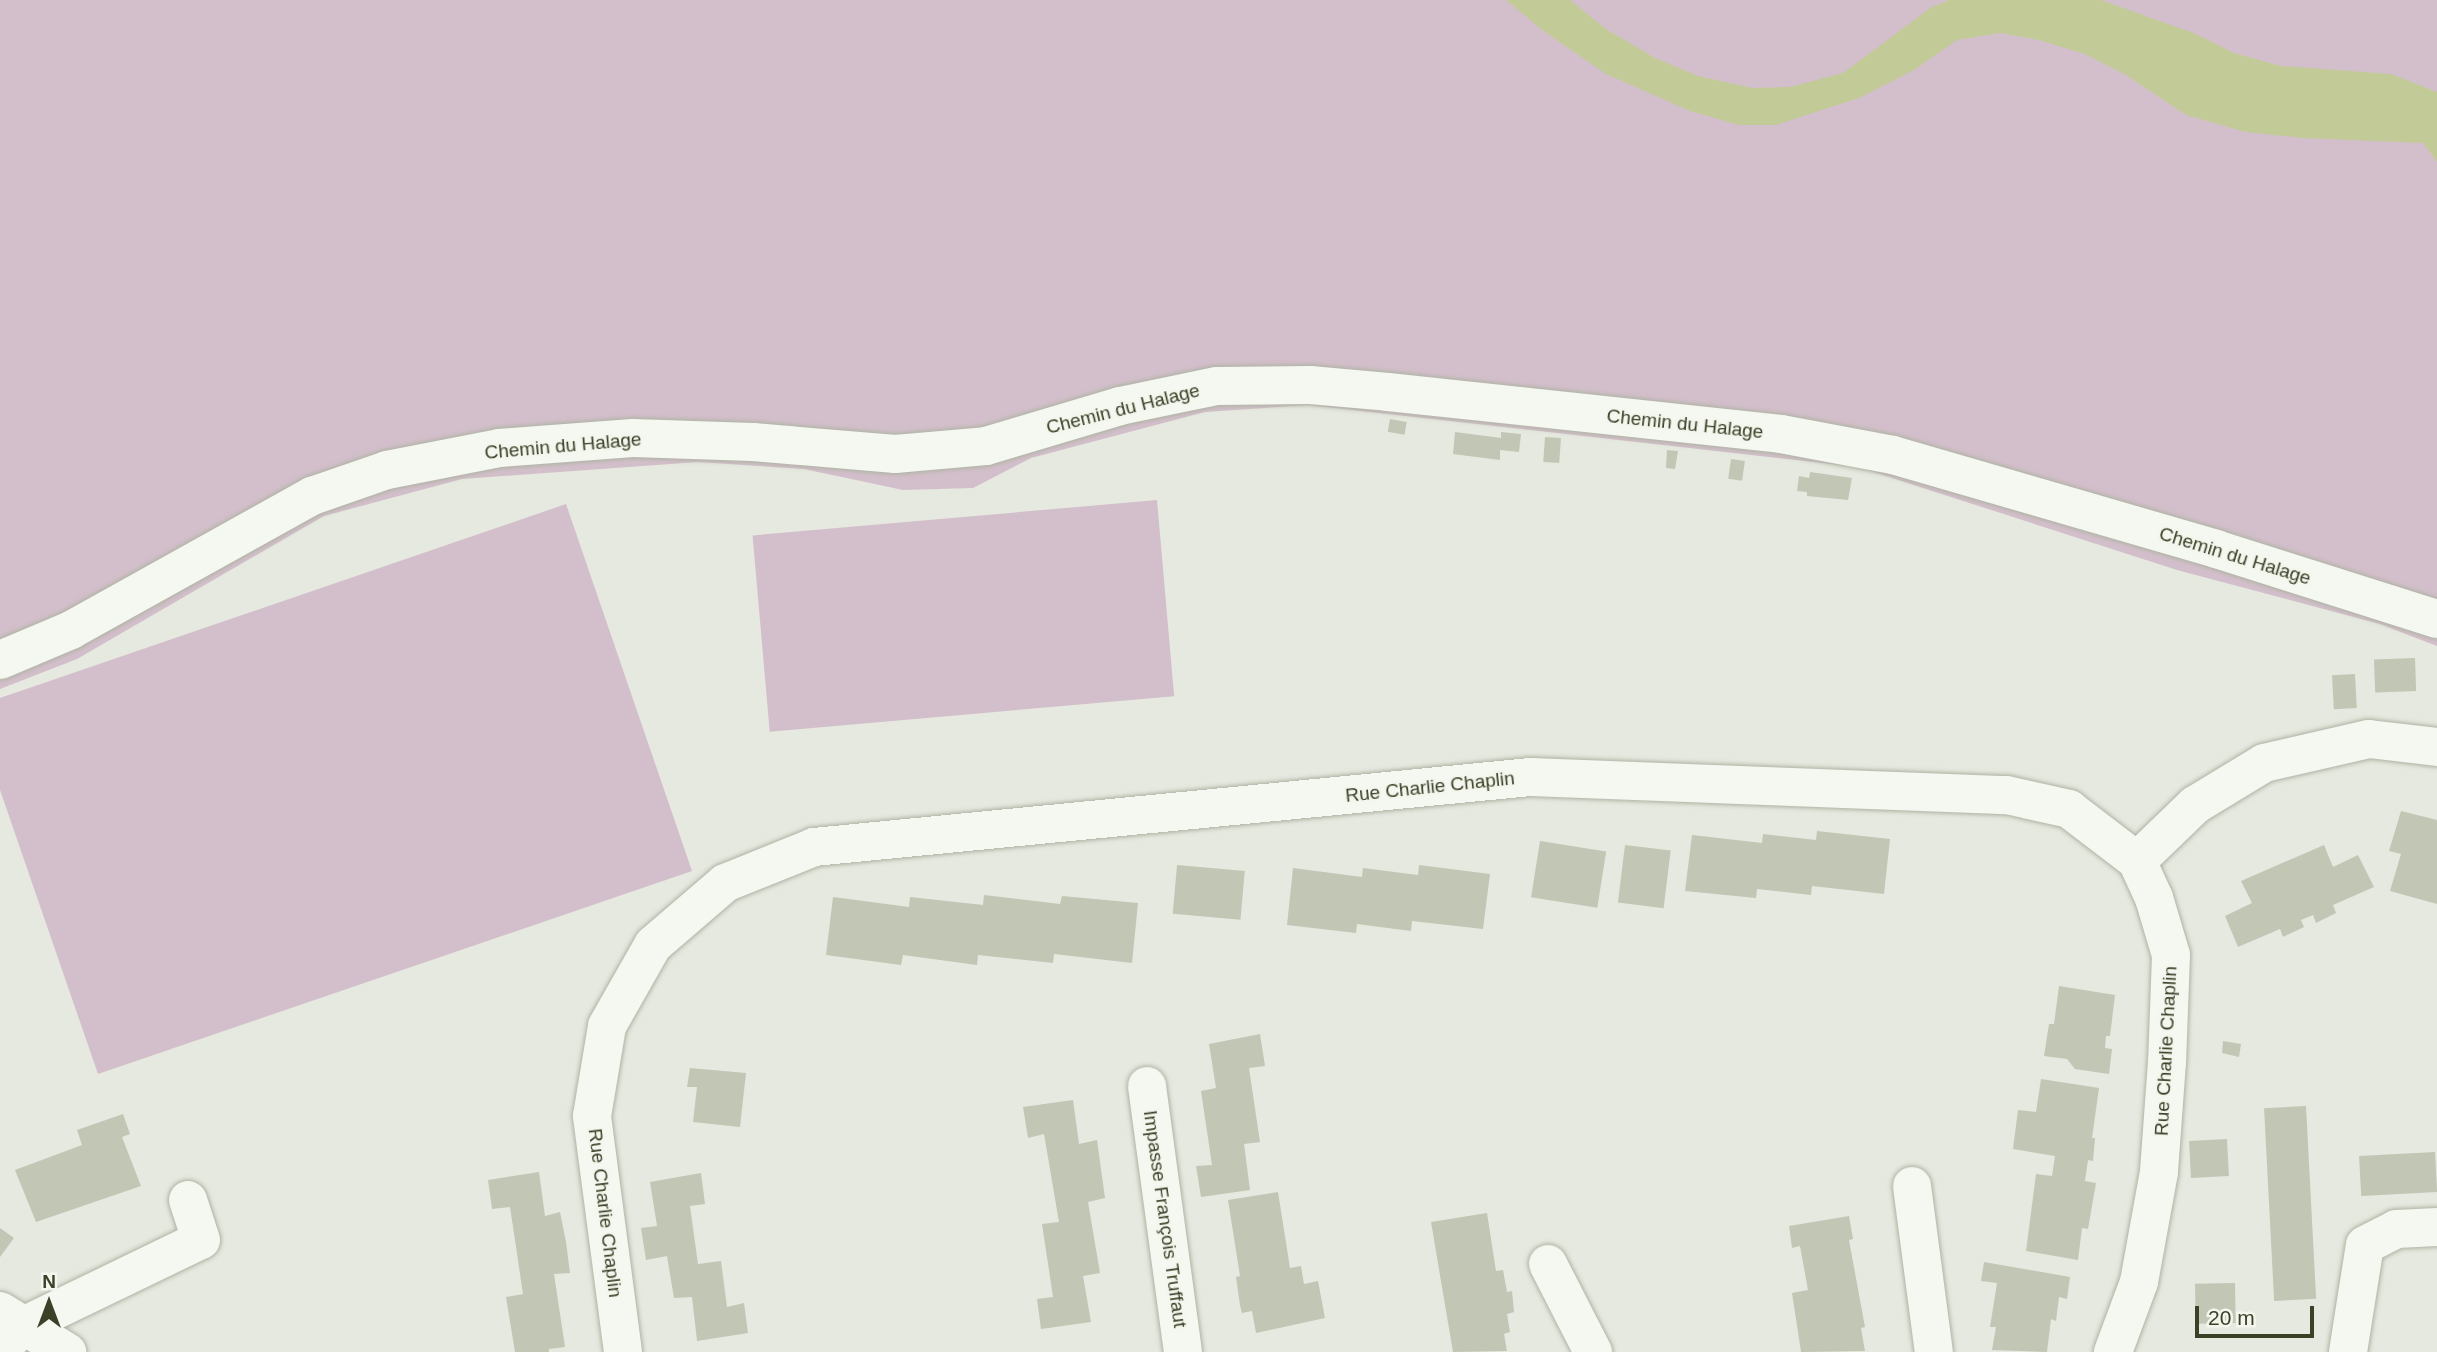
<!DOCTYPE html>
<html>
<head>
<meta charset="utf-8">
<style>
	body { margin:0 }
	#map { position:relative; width:2437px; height:1352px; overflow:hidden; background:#e6e9df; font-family:Helvetica,sans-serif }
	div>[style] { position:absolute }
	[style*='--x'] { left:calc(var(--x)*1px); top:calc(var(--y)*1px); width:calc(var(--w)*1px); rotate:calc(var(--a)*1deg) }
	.green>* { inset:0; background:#d3bfcb; transform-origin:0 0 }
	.water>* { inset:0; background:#c2cb97 }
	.building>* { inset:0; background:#c1c6b5; transform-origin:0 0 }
	.roads { filter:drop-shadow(0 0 2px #afb3a4) drop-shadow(0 0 2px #afb3a4) }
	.minor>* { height:38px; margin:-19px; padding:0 19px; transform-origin:19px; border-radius:19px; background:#f5f7f1 }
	span { translate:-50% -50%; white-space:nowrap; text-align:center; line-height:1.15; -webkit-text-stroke:5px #f4f6ee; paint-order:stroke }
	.street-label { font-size:19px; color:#394127 }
	.north { position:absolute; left:14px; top:1268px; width:70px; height:70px; -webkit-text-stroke:5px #f4f6ee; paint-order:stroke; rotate:0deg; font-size:19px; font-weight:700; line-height:28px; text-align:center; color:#394127 }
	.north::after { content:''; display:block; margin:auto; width:24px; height:32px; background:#394127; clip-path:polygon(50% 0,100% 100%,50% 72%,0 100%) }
	.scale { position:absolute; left:2195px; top:1306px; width:119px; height:32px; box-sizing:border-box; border:4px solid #394127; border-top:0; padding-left:9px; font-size:21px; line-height:24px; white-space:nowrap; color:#394127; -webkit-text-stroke:5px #f4f6ee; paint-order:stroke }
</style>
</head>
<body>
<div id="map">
	<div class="green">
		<i style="clip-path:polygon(0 0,2437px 0,2437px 646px,2380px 624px,2177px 570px,1858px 467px,1308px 405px,1205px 412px,1031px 458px,973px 488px,903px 490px,804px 469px,698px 462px,462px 479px,324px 516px,77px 659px,0 689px)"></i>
		<i style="left:1157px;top:500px;width:197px;height:406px;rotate:85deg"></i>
		<i style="clip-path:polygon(566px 504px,692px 871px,98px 1074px,0 790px,0 698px)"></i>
	</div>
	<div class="water">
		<i style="clip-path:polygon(1506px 0,1570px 0,1606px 29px,1655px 58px,1698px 76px,1752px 88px,1790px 87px,1843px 73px,1930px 8px,1949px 0,2101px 0,2196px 34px,2234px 53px,2281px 66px,2391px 74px,2437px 92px,2437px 162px,2423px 143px,2303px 138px,2246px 132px,2186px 115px,2126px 75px,2085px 54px,2039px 40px,2000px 33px,1957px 40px,1914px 70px,1859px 98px,1776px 125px,1739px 125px,1690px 111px,1606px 74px,1542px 30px)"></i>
	</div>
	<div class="building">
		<i style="left:1390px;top:419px;width:17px;height:13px;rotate:10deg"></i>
		<i style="clip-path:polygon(1455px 432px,1501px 438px,1501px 432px,1521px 434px,1519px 452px,1500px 450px,1500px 460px,1453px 454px)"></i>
		<i style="left:1545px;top:437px;width:16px;height:25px;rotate:4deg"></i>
		<i style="clip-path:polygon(1667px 450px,1678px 451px,1675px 469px,1666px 468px)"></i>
		<i style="left:1731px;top:459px;width:14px;height:20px;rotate:8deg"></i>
		<i style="clip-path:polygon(1810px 472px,1852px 478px,1848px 500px,1807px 496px,1807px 492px,1797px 491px,1799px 476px,1809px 478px)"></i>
		<i style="left:2415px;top:658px;width:33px;height:41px;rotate:88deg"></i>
		<i style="left:2355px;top:674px;width:34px;height:23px;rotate:87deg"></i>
		<i style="clip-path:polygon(2401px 811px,2437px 820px,2437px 904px,2390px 891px,2401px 854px,2389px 851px)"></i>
		<i style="clip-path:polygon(1817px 831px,1890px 839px,1884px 894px,1812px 886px,1811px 895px,1757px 889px,1756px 898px,1685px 891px,1692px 835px,1762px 843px,1763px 834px,1816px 840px)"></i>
		<i style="left:1540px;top:841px;width:67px;height:57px;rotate:9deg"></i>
		<i style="left:1625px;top:845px;width:46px;height:58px;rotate:7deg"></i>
		<i style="clip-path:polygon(2324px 845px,2333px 867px,2358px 855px,2374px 887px,2333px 905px,2336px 913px,2316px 923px,2313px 915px,2301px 920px,2304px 927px,2283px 937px,2280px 929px,2238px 947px,2225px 916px,2252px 903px,2241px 881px)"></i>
		<i style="left:1177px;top:865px;width:68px;height:49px;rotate:5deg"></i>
		<i style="clip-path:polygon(1419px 865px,1490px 874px,1483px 929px,1412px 921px,1411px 931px,1357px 924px,1356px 933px,1287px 925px,1293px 868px,1362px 877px,1363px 868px,1418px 875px)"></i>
		<i style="clip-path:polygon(984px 895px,1060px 904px,1062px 896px,1138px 903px,1132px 963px,1054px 954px,1053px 963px,978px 955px,977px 965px,903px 955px,901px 965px,826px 955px,833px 897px,909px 907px,910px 897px,983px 905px)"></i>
		<i style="clip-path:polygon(2059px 986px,2115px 995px,2110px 1036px,2106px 1036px,2105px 1048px,2112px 1049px,2109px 1074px,2075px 1069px,2067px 1059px,2044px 1056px,2049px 1024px,2054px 1024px)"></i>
		<i style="clip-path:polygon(1260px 1034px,1265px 1066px,1249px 1068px,1260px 1142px,1244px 1144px,1250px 1190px,1201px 1197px,1196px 1166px,1212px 1165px,1201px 1091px,1216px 1088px,1209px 1044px)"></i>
		<i style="clip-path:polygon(2223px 1041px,2241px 1044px,2239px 1057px,2222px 1053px)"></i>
		<i style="clip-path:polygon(690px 1068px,746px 1073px,740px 1127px,693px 1122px,697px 1087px,687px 1087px)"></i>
		<i style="clip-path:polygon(2041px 1079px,2099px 1088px,2092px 1138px,2095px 1138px,2093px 1161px,2088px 1160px,2085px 1181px,2096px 1183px,2088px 1229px,2082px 1228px,2078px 1260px,2026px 1251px,2036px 1174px,2052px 1176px,2055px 1156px,2013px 1149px,2018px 1110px,2036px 1112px)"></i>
		<i style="clip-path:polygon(1073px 1100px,1079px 1144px,1097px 1140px,1105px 1198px,1088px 1202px,1100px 1273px,1083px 1276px,1091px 1322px,1041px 1329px,1037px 1299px,1053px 1297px,1042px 1224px,1059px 1222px,1044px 1134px,1028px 1138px,1023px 1107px)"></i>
		<i style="left:2306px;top:1106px;width:193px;height:42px;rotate:87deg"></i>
		<i style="clip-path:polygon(123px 1114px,130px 1134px,122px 1137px,141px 1186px,36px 1222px,15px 1170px,82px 1145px,77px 1130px)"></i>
		<i style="left:2227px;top:1139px;width:37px;height:38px;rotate:87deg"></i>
		<i style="left:2435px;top:1152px;width:40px;height:76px;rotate:87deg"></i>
		<i style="clip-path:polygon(539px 1172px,545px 1216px,560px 1212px,566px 1242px,570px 1273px,554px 1274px,565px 1347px,549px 1349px,549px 1352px,515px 1352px,506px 1297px,523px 1294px,512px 1220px,510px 1207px,492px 1209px,488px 1180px)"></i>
		<i style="clip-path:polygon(701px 1173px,705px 1204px,690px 1206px,698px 1264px,721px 1261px,727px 1307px,744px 1303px,748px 1333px,697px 1341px,692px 1297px,674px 1298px,667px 1256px,646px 1260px,641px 1228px,657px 1226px,650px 1182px)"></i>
		<i style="clip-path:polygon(1278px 1192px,1290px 1268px,1301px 1266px,1304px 1284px,1318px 1281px,1325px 1318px,1256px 1333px,1252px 1311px,1242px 1313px,1240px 1305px,1236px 1277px,1240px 1276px,1228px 1200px)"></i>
		<i style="clip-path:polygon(1487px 1213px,1496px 1271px,1503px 1270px,1507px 1292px,1512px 1291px,1514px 1312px,1507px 1314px,1510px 1332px,1504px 1334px,1507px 1351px,1453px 1352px,1431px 1222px)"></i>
		<i style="clip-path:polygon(1849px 1216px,1853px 1239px,1849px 1240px,1865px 1327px,1861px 1328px,1865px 1351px,1801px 1352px,1792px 1293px,1808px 1290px,1800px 1246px,1792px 1248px,1789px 1226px)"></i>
		<i style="clip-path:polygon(0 1228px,14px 1238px,0 1257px)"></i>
		<i style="clip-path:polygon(1984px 1262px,2070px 1277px,2067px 1299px,2059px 1297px,2056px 1321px,2051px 1319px,2047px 1352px,1992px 1350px,1996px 1327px,1990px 1327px,1997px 1283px,1981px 1281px)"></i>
		<i style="left:2235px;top:1283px;width:40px;height:40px;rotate:89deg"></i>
	</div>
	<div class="roads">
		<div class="minor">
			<i style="--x:0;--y:660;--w:77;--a:-22.9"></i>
			<i style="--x:71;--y:630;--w:276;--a:-29.1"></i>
			<i style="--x:312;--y:496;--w:79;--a:-19.1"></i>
			<i style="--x:387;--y:470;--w:114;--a:-11.1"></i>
			<i style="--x:499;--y:448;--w:134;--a:-4.3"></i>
			<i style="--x:633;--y:438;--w:120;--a:1.9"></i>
			<i style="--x:753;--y:442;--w:143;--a:4.8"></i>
			<i style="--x:895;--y:454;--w:91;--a:-5"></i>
			<i style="--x:986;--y:446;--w:140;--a:-16.6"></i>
			<i style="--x:1120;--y:406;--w:99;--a:-11.7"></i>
			<i style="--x:1217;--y:386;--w:93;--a:-0.6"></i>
			<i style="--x:1310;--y:385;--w:78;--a:5.1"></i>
			<i style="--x:1388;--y:392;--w:395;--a:6.1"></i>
			<i style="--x:1781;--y:434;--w:114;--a:10.6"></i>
			<i style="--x:1893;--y:455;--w:336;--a:16.2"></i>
			<i style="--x:2216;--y:549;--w:232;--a:17.6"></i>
			<i style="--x:2137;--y:861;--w:81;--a:-44"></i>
			<i style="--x:2195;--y:805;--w:81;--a:-31.3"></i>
			<i style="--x:2264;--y:763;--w:108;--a:-12.9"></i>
			<i style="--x:2369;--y:739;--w:68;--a:6.7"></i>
			<i style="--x:1147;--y:1086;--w:268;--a:82.3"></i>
			<i style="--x:1912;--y:1186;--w:167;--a:82.5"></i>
			<i style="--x:1548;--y:1264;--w:99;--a:62.9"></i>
			<i style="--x:0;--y:1311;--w:79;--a:31.5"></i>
			<i style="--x:0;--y:1349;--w:35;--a:-44"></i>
			<i style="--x:25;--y:1325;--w:195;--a:-25.8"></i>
			<i style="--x:201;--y:1240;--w:42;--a:-108"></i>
			<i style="--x:623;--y:1352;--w:238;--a:-97.5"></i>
			<i style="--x:592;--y:1116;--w:91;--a:-80.5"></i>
			<i style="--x:607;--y:1026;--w:93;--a:-60.4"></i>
			<i style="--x:653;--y:945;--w:95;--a:-40.7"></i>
			<i style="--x:725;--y:883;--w:96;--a:-22"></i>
			<i style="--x:814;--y:847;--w:720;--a:-5.58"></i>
			<i style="--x:1531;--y:777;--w:476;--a:2.2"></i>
			<i style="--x:2007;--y:795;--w:64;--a:12.7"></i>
			<i style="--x:2069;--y:809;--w:86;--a:37.4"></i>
			<i style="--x:2137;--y:861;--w:41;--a:65.3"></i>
			<i style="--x:2154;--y:898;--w:59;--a:73.4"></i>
			<i style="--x:2171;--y:955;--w:107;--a:92.1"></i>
			<i style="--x:2167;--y:1062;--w:110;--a:94.2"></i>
			<i style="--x:2159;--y:1172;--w:112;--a:100.3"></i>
			<i style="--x:2139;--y:1282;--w:75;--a:110.4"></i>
			<i style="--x:2348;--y:1352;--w:108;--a:-81"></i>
			<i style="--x:2365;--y:1245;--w:35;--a:-27"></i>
			<i style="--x:2396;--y:1229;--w:41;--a:-2.8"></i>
		</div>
	</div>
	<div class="street-label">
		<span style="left:1123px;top:409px;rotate:-14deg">Chemin du Halage</span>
		<span style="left:1685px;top:424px;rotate:6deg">Chemin du Halage</span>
		<span style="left:563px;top:446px;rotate:-5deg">Chemin du Halage</span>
		<span style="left:2235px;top:556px;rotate:17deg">Chemin du Halage</span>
		<span style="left:1430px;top:787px;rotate:-6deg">Rue Charlie Chaplin</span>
		<span style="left:2166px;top:1051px;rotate:-87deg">Rue Charlie Chaplin</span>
		<span style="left:605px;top:1213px;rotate:83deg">Rue Charlie Chaplin</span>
		<span style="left:1165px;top:1219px;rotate:82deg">Impasse François Truffaut</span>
	</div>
	<div class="north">N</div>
	<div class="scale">20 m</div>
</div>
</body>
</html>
